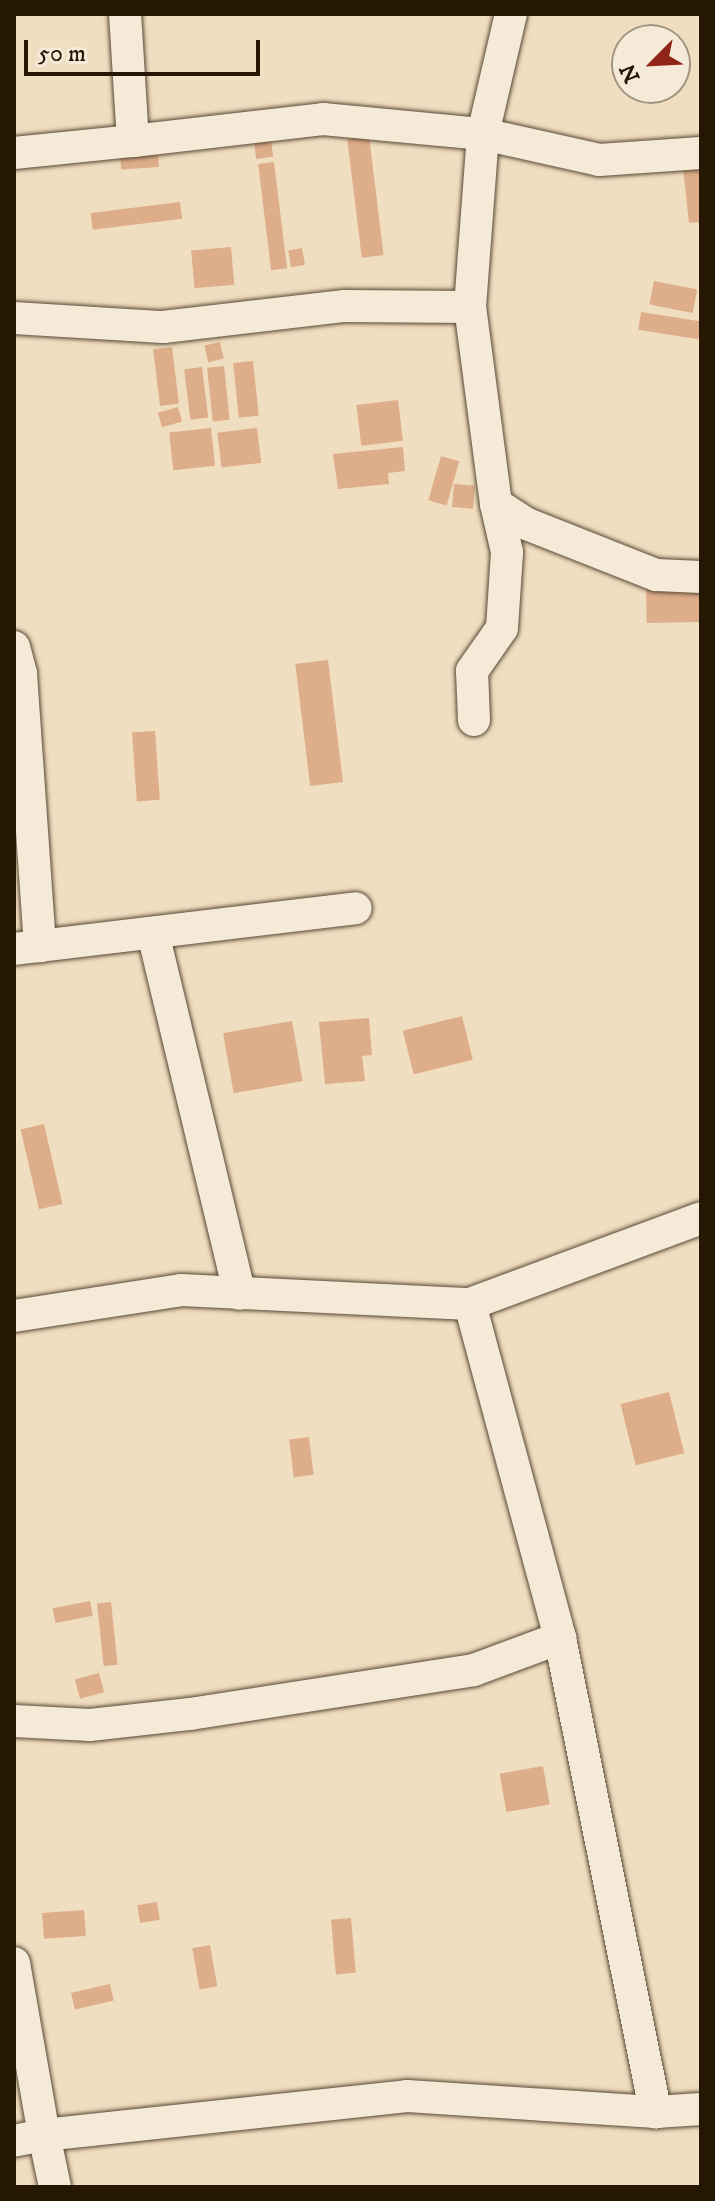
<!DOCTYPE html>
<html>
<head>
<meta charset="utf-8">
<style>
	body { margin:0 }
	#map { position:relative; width:715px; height:2201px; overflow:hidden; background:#f0dec1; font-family:"IM FELL DW Pica",serif }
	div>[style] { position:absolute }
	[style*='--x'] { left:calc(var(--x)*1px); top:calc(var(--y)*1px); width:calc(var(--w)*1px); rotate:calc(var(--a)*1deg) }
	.building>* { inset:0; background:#dead89; transform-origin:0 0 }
	.roads { filter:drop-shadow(0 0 2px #584934) drop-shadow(0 0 2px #584934) }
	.minor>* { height:32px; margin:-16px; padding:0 16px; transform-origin:16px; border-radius:16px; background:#f5ead7 }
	span { translate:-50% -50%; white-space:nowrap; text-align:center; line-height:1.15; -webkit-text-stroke:7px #f5ead7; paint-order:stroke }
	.frame { position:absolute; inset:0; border:16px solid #261705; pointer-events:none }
	.north { position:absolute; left:611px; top:24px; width:80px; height:80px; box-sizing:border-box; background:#f5ead7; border:2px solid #a29683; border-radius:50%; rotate:246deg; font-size:22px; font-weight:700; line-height:32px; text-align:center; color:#261705 }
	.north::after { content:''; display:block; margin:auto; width:28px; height:36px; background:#8f2418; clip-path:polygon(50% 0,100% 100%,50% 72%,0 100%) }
	.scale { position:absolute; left:24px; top:40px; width:236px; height:36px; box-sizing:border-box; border:4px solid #261705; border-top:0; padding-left:10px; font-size:24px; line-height:28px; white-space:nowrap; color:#261705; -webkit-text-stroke:6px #f5ead7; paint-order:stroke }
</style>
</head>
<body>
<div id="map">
	<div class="building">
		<i style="left:369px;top:136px;width:120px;height:22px;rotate:83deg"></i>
		<i style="left:271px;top:140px;width:17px;height:17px;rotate:83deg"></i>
		<i style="left:158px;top:152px;width:15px;height:38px;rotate:86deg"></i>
		<i style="left:274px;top:162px;width:107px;height:16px;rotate:83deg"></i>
		<i style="clip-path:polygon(701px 166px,701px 222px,689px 223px,683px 168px)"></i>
		<i style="left:180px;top:202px;width:17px;height:90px;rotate:83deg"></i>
		<i style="left:231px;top:247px;width:38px;height:40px;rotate:85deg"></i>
		<i style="left:302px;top:248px;width:17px;height:14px;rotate:80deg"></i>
		<i style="left:654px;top:281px;width:44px;height:24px;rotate:11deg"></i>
		<i style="left:641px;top:312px;width:61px;height:18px;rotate:9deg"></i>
		<i style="left:220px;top:342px;width:17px;height:16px;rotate:77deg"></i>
		<i style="left:172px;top:347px;width:57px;height:19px;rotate:83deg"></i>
		<i style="left:253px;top:361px;width:55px;height:20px;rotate:84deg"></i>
		<i style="left:224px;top:366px;width:54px;height:17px;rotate:84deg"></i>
		<i style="left:202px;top:367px;width:51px;height:18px;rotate:83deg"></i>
		<i style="left:398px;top:400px;width:41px;height:42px;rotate:83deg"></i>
		<i style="left:178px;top:407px;width:15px;height:21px;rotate:74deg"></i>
		<i style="left:211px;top:428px;width:38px;height:42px;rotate:84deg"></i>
		<i style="left:257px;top:428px;width:35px;height:40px;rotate:83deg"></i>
		<i style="clip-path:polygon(403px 447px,405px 471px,388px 473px,389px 484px,338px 489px,333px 454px)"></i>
		<i style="left:441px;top:456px;width:19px;height:46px;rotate:16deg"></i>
		<i style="left:454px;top:484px;width:21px;height:23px;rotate:5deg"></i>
		<i style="left:700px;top:582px;width:40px;height:54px;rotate:89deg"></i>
		<i style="left:328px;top:660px;width:123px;height:33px;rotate:83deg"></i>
		<i style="left:155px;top:731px;width:69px;height:23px;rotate:86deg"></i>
		<i style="left:462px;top:1016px;width:45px;height:61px;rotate:76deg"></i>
		<i style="clip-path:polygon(369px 1018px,372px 1055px,362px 1056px,365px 1081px,325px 1084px,319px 1022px)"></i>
		<i style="left:292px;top:1021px;width:61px;height:70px;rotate:80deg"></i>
		<i style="left:44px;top:1124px;width:82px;height:24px;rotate:77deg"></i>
		<i style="left:669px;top:1392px;width:63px;height:50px;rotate:76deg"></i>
		<i style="left:309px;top:1437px;width:38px;height:20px;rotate:83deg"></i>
		<i style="left:90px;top:1601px;width:15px;height:38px;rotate:79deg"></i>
		<i style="left:111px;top:1602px;width:63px;height:14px;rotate:84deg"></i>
		<i style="left:99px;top:1673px;width:20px;height:25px;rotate:75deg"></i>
		<i style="left:543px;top:1766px;width:39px;height:44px;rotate:80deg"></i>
		<i style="left:157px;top:1902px;width:18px;height:20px;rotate:81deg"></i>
		<i style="left:84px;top:1910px;width:26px;height:42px;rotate:86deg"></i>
		<i style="left:351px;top:1918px;width:55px;height:20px;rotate:85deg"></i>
		<i style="left:210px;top:1945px;width:42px;height:18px;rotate:80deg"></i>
		<i style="left:110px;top:1984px;width:17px;height:40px;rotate:77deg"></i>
	</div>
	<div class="roads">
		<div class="minor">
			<i style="--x:133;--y:141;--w:191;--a:-6.6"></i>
			<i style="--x:323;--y:119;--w:161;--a:5.4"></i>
			<i style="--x:483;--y:134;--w:119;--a:12.6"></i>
			<i style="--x:599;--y:160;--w:102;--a:-3.9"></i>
			<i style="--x:14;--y:153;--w:120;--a:-5.8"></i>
			<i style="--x:133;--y:141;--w:127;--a:-93.6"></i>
			<i style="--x:14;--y:318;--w:149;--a:3.5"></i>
			<i style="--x:163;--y:327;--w:183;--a:-6.6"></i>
			<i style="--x:345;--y:306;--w:125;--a:0.5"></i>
			<i style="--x:496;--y:504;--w:37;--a:33"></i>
			<i style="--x:527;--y:524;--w:139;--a:21.6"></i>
			<i style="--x:656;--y:575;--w:45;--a:2.5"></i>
			<i style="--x:14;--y:647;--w:28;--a:75"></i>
			<i style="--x:21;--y:674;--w:273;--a:86"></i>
			<i style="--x:474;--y:720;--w:49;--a:-92.3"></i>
			<i style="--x:472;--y:671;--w:52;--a:-55.1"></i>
			<i style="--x:502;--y:628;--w:76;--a:-86.2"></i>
			<i style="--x:507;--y:552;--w:49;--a:-102.9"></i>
			<i style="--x:496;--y:504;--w:199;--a:-97.5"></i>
			<i style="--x:470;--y:307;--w:173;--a:-85.7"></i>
			<i style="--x:483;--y:134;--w:123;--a:-76.9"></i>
			<i style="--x:153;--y:933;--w:371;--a:76.5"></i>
			<i style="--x:14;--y:949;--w:344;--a:-6.8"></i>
			<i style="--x:470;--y:1304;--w:346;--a:74.9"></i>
			<i style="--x:560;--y:1638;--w:484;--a:78.6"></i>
			<i style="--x:14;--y:1316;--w:169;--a:-8.8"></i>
			<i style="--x:181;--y:1290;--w:289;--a:2.8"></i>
			<i style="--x:470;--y:1304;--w:246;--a:-20.4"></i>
			<i style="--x:14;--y:1721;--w:76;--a:3"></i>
			<i style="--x:90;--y:1725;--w:101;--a:-6.3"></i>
			<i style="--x:190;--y:1714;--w:287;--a:-8.8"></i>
			<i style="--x:474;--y:1670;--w:92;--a:-20.4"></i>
			<i style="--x:14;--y:1963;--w:175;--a:80.1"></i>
			<i style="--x:44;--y:2135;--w:31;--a:169"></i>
			<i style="--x:55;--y:2187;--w:53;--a:-101.9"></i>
			<i style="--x:44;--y:2135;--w:365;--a:-6.1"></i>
			<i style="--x:407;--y:2096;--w:250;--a:3.7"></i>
			<i style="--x:656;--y:2112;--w:45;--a:-3.8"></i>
		</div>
	</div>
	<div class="frame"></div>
	<div class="north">N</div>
	<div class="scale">50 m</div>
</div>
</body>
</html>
